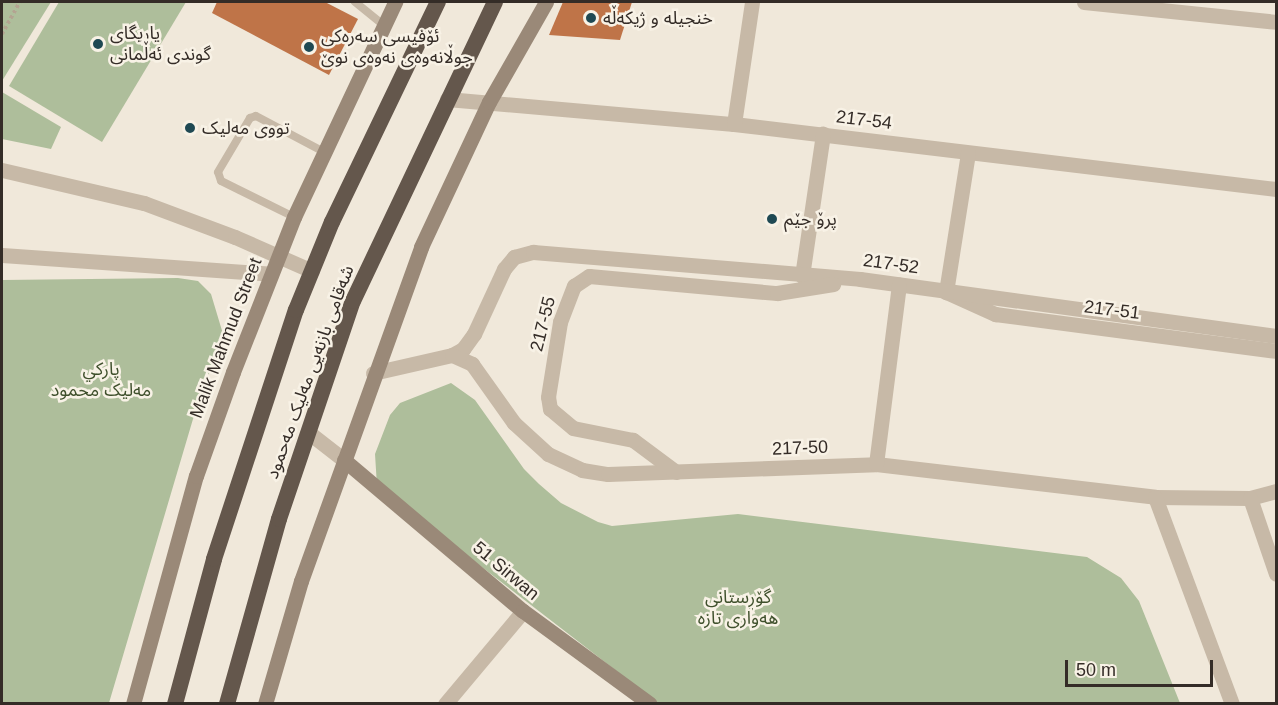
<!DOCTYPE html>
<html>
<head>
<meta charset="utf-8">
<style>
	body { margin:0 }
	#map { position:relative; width:1278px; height:705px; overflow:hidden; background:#f0e8da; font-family:Arial,"Noto Sans Arabic",sans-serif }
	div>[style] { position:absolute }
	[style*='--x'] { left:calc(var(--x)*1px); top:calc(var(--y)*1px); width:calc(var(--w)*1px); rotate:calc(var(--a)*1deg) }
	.green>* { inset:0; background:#aebe9b }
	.building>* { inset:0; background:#bf7448 }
	.path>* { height:4px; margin-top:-2px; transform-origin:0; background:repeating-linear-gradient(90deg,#b3a491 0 3px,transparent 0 6px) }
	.service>* { height:8px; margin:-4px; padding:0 4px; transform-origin:4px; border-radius:4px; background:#c7b9a7 }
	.minor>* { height:15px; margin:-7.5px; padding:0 7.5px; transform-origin:7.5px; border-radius:7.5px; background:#c7b9a7 }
	.secondary>* { height:15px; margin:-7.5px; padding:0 7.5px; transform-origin:7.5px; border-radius:7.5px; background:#9a8978 }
	.trunk>* { height:16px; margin:-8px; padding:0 8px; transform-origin:8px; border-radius:8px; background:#64574c }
	.dots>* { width:16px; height:16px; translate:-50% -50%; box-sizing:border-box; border:3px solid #f8f2e6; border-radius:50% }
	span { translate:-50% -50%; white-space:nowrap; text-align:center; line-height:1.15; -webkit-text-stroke:5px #f8f2e6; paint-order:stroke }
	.poi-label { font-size:18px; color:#342c27 }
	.left { translate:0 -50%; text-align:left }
	.street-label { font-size:18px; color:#342c27 }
	.park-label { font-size:18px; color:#3f502c }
	.frame { position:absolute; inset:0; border:3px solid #342c27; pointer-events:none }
	.scale { position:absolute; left:1065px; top:660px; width:148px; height:27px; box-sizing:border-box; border:3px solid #342c27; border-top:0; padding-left:8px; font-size:18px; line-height:21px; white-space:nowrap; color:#342c27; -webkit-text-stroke:4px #f8f2e6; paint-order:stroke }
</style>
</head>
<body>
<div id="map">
	<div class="green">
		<i style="clip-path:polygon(2px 2px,51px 2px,2px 81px)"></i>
		<i style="clip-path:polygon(59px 2px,186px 2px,102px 142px,9px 86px)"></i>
		<i style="clip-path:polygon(2px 92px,61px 127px,51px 149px,2px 139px)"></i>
		<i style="clip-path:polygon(178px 278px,198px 281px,211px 294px,223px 334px,193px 419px,109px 703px,2px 703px,2px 280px)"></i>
		<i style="clip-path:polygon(451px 383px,475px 400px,524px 469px,539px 484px,561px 503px,598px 522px,612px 526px,738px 514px,1087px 557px,1121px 578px,1139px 601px,1180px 703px,658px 703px,377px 486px,375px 454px,390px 415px,400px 403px)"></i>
	</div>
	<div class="building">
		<i style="clip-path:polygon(217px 2px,325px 2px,358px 19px,329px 75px,212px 13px)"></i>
		<i style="clip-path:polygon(563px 2px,632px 2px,620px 40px,549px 35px)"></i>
	</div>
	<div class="path">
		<i style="--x:2;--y:34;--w:37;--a:-61"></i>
	</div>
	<div class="service">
		<i style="--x:355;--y:2;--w:36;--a:39"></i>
		<i style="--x:294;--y:217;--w:81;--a:-153.7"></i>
		<i style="--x:221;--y:181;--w:9;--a:-108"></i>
		<i style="--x:218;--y:172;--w:63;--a:-59.3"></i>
		<i style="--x:250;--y:118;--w:6;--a:-18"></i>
		<i style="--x:256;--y:116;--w:77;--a:27.9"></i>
	</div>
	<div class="minor">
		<i style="--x:1084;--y:2;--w:193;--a:5.9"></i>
		<i style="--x:447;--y:99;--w:288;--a:5"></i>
		<i style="--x:734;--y:124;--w:546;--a:6.84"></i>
		<i style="--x:734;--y:124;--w:123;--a:-81.6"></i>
		<i style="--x:968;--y:153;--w:141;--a:99"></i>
		<i style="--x:946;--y:292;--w:54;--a:24.2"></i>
		<i style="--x:995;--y:314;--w:283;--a:7.5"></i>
		<i style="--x:2;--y:170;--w:146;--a:13.1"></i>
		<i style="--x:144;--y:203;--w:97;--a:20.5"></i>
		<i style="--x:235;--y:237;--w:84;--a:23.8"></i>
		<i style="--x:2;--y:255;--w:270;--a:4"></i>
		<i style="--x:802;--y:276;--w:144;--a:-81.6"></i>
		<i style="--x:452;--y:355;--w:13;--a:-29"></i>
		<i style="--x:463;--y:349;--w:19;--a:-54"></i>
		<i style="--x:474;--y:334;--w:72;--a:-65.2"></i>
		<i style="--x:504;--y:269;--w:16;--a:-50"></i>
		<i style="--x:514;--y:257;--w:20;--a:-15"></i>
		<i style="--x:533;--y:252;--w:328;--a:4.7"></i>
		<i style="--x:860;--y:279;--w:420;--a:7.8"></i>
		<i style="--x:373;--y:373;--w:81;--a:-12.8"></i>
		<i style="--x:452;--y:355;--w:22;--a:24"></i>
		<i style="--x:472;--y:364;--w:72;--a:54.6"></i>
		<i style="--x:514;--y:423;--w:46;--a:42.4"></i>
		<i style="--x:548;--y:454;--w:38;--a:25"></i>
		<i style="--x:582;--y:470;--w:26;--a:9"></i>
		<i style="--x:608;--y:474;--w:268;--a:-2.1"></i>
		<i style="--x:876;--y:464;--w:281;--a:6.7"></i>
		<i style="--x:1155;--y:497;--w:95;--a:0.6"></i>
		<i style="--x:1250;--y:498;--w:27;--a:-15"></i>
		<i style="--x:308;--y:432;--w:46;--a:37.9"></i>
		<i style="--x:876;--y:464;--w:181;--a:-82.7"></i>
		<i style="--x:676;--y:472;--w:54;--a:-143.3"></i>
		<i style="--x:633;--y:440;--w:61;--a:-168.7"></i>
		<i style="--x:573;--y:428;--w:30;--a:-140"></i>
		<i style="--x:550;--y:409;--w:12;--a:-99"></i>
		<i style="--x:548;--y:397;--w:76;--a:-80.9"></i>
		<i style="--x:560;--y:322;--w:39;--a:-69"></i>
		<i style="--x:574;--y:286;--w:18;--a:-34"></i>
		<i style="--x:589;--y:276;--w:189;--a:5.2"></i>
		<i style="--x:777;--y:293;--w:57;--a:-9.1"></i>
		<i style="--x:1155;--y:497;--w:221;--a:69.6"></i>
		<i style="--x:1250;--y:498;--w:80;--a:71.1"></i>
		<i style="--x:445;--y:704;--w:121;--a:-50"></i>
	</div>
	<div class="secondary">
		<i style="--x:344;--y:460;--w:234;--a:40.2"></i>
		<i style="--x:523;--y:611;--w:157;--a:36.2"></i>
		<i style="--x:133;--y:704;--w:237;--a:-74.6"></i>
		<i style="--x:196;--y:476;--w:110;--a:-70.4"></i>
		<i style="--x:233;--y:372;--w:167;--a:-68.5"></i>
		<i style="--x:294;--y:217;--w:238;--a:-64.8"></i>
		<i style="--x:265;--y:704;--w:128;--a:-73.7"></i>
		<i style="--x:301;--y:581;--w:355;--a:-70.2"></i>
		<i style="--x:421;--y:247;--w:160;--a:-64.9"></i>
		<i style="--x:489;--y:102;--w:115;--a:-60.3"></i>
	</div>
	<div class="trunk">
		<i style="--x:175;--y:704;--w:150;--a:-74.9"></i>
		<i style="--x:214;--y:559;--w:262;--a:-71.8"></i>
		<i style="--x:296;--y:310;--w:95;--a:-67.8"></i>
		<i style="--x:332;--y:222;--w:244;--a:-64.3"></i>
		<i style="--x:227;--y:704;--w:192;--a:-74.3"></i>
		<i style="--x:279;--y:519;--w:230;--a:-71.3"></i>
		<i style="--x:353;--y:301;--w:331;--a:-64.6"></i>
	</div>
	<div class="dots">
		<i style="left:591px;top:18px;background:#1f4953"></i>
		<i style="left:98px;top:44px;background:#1f4953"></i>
		<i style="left:309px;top:47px;background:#1f4953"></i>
		<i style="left:190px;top:128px;background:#1f4953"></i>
		<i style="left:772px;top:219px;background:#1f4953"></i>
	</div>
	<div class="poi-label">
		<span class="left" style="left:603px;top:18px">خنجیلە و ژیکەڵە</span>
		<span class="left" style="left:110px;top:44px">یاریگای<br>گوندی ئەڵمانی</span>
		<span class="left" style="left:321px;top:47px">ئۆفیسی سەرەکی<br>جوڵانەوەی نەوەی نوێ</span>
		<span class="left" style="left:202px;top:128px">تووی مەلیک</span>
		<span class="left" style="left:784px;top:219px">پرۆ جێم</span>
	</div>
	<div class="street-label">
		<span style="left:864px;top:120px;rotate:7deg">217-54</span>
		<span style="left:891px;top:264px;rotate:8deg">217-52</span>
		<span style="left:1112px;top:310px;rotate:7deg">217-51</span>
		<span style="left:543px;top:324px;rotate:-76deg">217-55</span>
		<span style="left:226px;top:338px;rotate:-69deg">Malik Mahmud Street</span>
		<span style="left:310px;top:372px;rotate:-70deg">شەقامی بازنەیی مەلیک مەحمود</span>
		<span style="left:800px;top:448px;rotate:-2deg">217-50</span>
		<span style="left:506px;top:571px;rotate:40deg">51 Sirwan</span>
	</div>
	<div class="park-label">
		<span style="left:101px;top:380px">پارکي<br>مەليک محمود</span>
		<span style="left:738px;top:608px">گۆڕستانی<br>هەواری تازە</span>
	</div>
	<div class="frame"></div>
	<div class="scale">50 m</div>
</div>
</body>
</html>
